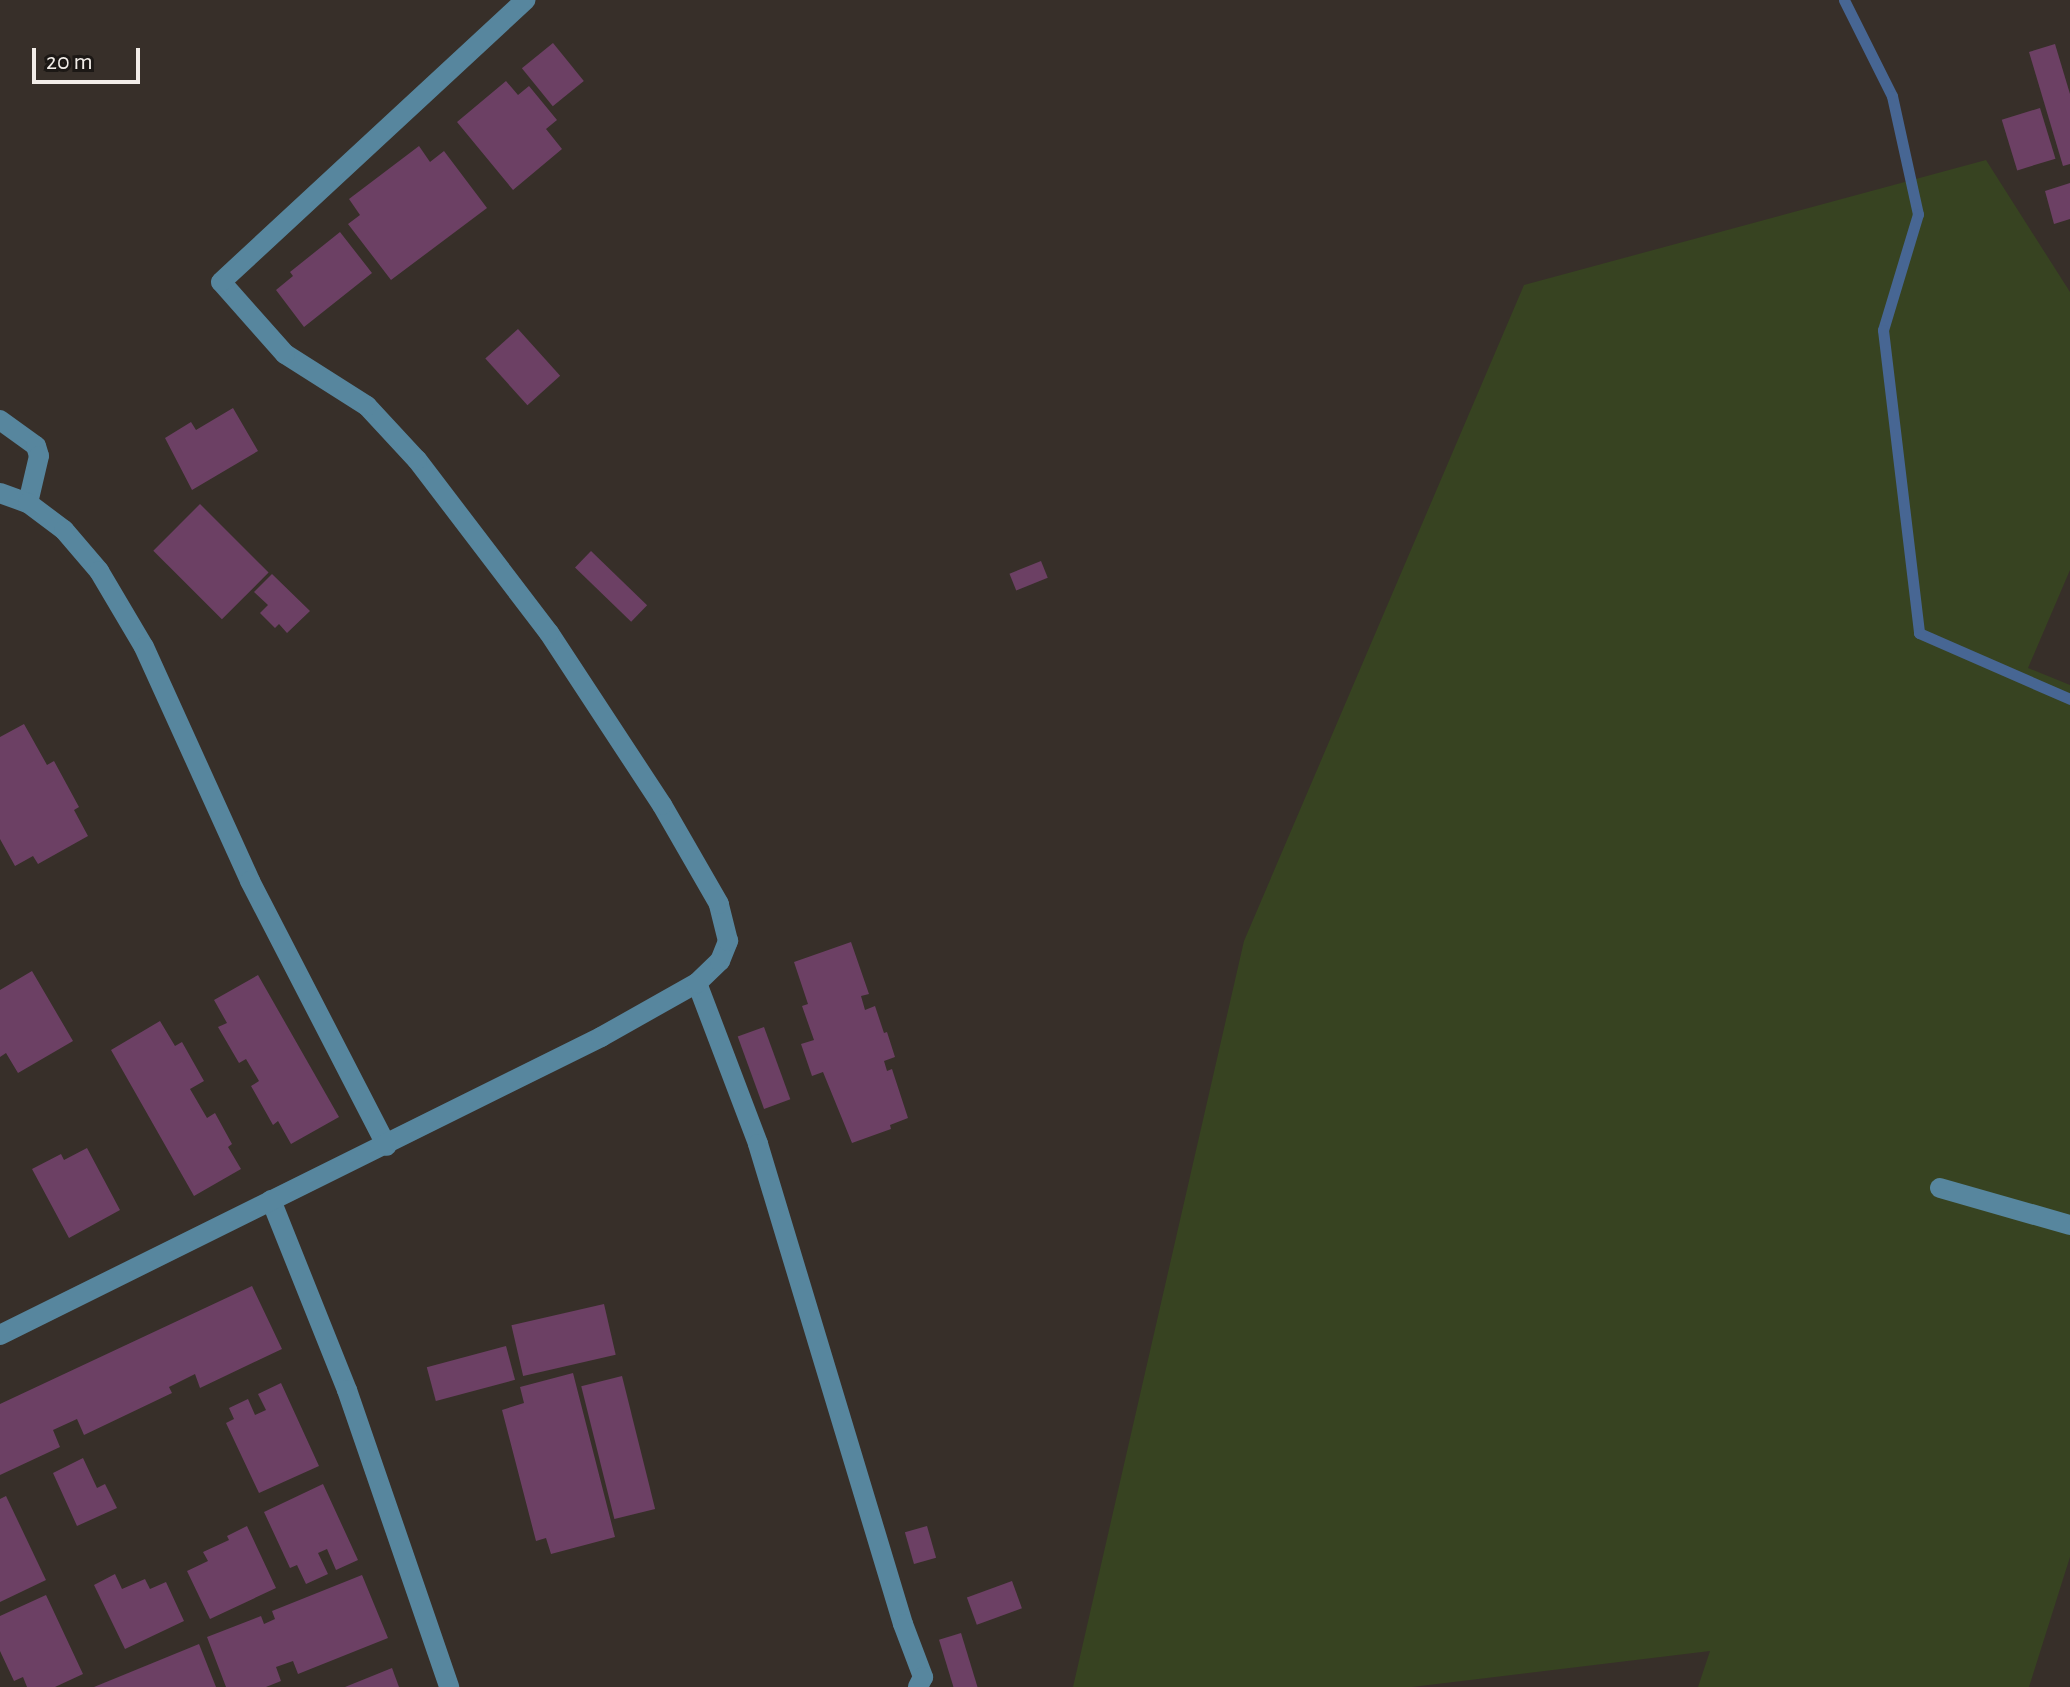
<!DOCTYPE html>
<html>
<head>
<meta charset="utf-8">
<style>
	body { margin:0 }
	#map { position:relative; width:2070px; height:1687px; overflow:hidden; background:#372f29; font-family:"Alegreya Sans",sans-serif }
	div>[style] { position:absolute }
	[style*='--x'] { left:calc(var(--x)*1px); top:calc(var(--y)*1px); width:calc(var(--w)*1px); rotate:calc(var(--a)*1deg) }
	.green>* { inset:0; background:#374321 }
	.stream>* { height:11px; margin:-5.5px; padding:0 5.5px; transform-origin:5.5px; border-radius:5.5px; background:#476693 }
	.building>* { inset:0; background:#6c4064; transform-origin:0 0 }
	.minor>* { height:20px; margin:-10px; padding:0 10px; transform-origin:10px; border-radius:10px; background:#57869e }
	span { translate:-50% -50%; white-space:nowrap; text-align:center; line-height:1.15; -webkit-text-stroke:6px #1c1815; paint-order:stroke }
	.scale { position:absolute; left:32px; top:48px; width:108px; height:36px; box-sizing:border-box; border:4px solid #f2ede8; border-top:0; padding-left:10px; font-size:24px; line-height:28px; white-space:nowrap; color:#f2ede8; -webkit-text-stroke:6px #1c1815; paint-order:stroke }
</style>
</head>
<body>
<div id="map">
	<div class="green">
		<i style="clip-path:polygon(1986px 160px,2070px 292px,2070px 570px,2028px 668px,2070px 685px,2070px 1557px,2029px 1687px,1698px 1687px,1710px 1651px,1412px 1687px,1073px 1687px,1244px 941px,1524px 285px)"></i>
	</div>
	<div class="stream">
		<i style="--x:1844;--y:0;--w:107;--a:63.4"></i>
		<i style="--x:1892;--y:96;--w:121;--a:77.6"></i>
		<i style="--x:1918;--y:214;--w:121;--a:106.8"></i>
		<i style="--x:1883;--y:330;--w:305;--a:83.2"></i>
		<i style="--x:1919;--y:633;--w:165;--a:23.6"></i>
	</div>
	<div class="building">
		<i style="left:553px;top:43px;width:49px;height:40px;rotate:51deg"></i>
		<i style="clip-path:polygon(2055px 44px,2070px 94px,2070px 164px,2063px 166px,2029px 52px)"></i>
		<i style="clip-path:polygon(506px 81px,518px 95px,529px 86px,557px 120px,546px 129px,562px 149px,513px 190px,457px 122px)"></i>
		<i style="left:2040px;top:108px;width:53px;height:40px;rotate:73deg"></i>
		<i style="clip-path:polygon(419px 146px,430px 162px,444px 151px,487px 208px,391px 280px,348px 224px,360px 215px,349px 199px)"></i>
		<i style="clip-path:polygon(2070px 183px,2070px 219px,2054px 224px,2045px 191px)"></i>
		<i style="clip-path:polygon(340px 232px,372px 273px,304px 327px,276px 290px,293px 276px,290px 272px)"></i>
		<i style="left:518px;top:329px;width:63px;height:44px;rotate:48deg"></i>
		<i style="clip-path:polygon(233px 408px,258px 451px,192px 490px,165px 438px,191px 422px,196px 430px)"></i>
		<i style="left:200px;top:504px;width:97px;height:66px;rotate:45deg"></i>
		<i style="left:591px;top:551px;width:78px;height:23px;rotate:44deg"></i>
		<i style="left:1041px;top:561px;width:18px;height:34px;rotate:68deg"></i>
		<i style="clip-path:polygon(272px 574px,310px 611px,287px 633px,279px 624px,275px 628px,260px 613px,268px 605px,254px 592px)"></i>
		<i style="clip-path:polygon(24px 724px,47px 765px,54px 761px,79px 807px,74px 810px,88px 836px,38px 864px,33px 856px,15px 866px,0 839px,0 737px)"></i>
		<i style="clip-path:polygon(851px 942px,869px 994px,861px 996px,865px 1010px,875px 1006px,884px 1033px,887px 1032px,895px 1057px,884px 1061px,887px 1071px,892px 1069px,908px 1118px,890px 1125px,891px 1129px,852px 1143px,823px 1072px,812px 1076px,801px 1044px,814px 1040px,802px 1006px,808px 1004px,794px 962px)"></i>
		<i style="clip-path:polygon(32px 971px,73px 1041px,18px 1073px,6px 1053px,0 1057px,0 990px)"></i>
		<i style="clip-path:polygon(258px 975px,339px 1117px,291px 1144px,278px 1121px,273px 1125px,251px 1086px,259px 1081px,246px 1059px,239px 1063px,218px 1027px,227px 1023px,214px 1000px)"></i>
		<i style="clip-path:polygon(160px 1021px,175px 1046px,182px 1042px,204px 1081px,190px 1089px,207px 1118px,215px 1113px,232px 1144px,228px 1147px,241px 1169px,194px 1196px,111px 1050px)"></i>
		<i style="left:764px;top:1027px;width:77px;height:28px;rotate:70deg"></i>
		<i style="clip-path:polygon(87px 1148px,120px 1210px,69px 1238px,32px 1169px,61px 1154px,64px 1160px)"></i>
		<i style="clip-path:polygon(252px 1286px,282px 1349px,200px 1388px,195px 1374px,169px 1387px,172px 1393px,84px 1435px,77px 1419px,53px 1430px,60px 1447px,0 1475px,0 1404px)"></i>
		<i style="left:604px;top:1304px;width:52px;height:95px;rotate:77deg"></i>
		<i style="left:506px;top:1346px;width:35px;height:82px;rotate:75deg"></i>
		<i style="clip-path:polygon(573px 1373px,615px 1537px,551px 1554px,546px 1538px,536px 1541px,502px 1410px,524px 1403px,520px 1387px)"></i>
		<i style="left:622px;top:1376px;width:137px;height:42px;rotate:76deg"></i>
		<i style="clip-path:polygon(281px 1383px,319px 1466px,259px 1493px,226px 1423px,234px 1419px,229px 1408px,248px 1399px,255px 1415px,266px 1410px,258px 1394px)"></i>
		<i style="clip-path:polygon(83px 1458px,97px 1488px,105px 1484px,117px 1508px,77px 1526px,53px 1473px)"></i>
		<i style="clip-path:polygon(323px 1484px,358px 1560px,336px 1570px,327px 1549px,318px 1553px,328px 1574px,306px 1584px,297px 1565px,290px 1568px,264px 1512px)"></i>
		<i style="clip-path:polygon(6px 1496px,46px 1580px,0 1602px,0 1499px)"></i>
		<i style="clip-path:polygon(247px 1526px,276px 1588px,210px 1619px,187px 1571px,208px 1561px,203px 1552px,229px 1540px,227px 1536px)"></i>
		<i style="left:927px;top:1526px;width:33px;height:23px;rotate:74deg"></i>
		<i style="clip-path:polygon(115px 1574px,122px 1589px,145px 1579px,150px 1589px,166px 1582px,184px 1621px,125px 1649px,94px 1585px)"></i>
		<i style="clip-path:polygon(362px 1575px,388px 1638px,298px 1674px,293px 1661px,276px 1667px,281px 1681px,266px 1687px,226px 1687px,207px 1637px,261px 1616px,264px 1624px,275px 1619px,272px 1611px)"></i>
		<i style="left:1012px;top:1581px;width:29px;height:48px;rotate:70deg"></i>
		<i style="clip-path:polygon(46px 1595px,83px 1674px,55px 1687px,27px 1687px,23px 1677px,14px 1681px,0 1651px,0 1616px)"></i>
		<i style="left:961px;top:1633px;width:57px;height:23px;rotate:73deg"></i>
		<i style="clip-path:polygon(199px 1644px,216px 1687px,94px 1687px)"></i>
		<i style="clip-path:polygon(392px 1668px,399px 1687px,345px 1687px)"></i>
	</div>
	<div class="minor">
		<i style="--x:0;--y:420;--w:44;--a:35.8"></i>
		<i style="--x:36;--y:446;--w:10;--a:73"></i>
		<i style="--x:39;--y:456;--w:48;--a:103.2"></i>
		<i style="--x:0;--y:493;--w:30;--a:20"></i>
		<i style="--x:28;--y:503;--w:45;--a:36.9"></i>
		<i style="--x:64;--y:530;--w:54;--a:49.5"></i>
		<i style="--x:99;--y:571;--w:88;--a:59.4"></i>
		<i style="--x:144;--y:647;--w:257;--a:65.6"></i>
		<i style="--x:250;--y:881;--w:298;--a:62.7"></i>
		<i style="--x:697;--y:983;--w:172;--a:69.2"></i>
		<i style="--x:758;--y:1144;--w:501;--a:73.19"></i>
		<i style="--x:903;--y:1624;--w:57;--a:69.3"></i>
		<i style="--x:923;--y:1677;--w:11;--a:117"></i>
		<i style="--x:1940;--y:1188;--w:135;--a:15.9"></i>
		<i style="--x:271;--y:1200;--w:205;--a:68.2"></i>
		<i style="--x:347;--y:1390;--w:314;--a:71"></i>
		<i style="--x:0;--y:1335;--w:671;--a:-26.37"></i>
		<i style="--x:601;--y:1037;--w:110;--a:-29.4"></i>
		<i style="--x:697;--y:983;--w:32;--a:-44"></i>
		<i style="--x:720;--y:961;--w:22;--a:-68"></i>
		<i style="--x:728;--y:941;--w:38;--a:-104"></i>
		<i style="--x:719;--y:904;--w:114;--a:-119.9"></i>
		<i style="--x:662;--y:805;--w:206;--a:-123.3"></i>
		<i style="--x:549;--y:633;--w:218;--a:-127.3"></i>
		<i style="--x:417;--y:460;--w:74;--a:-132.8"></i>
		<i style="--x:367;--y:406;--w:97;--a:-147.6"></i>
		<i style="--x:285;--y:354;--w:96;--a:-131.6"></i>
		<i style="--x:221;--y:282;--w:415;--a:-42.8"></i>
	</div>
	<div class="scale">20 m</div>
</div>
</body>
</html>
